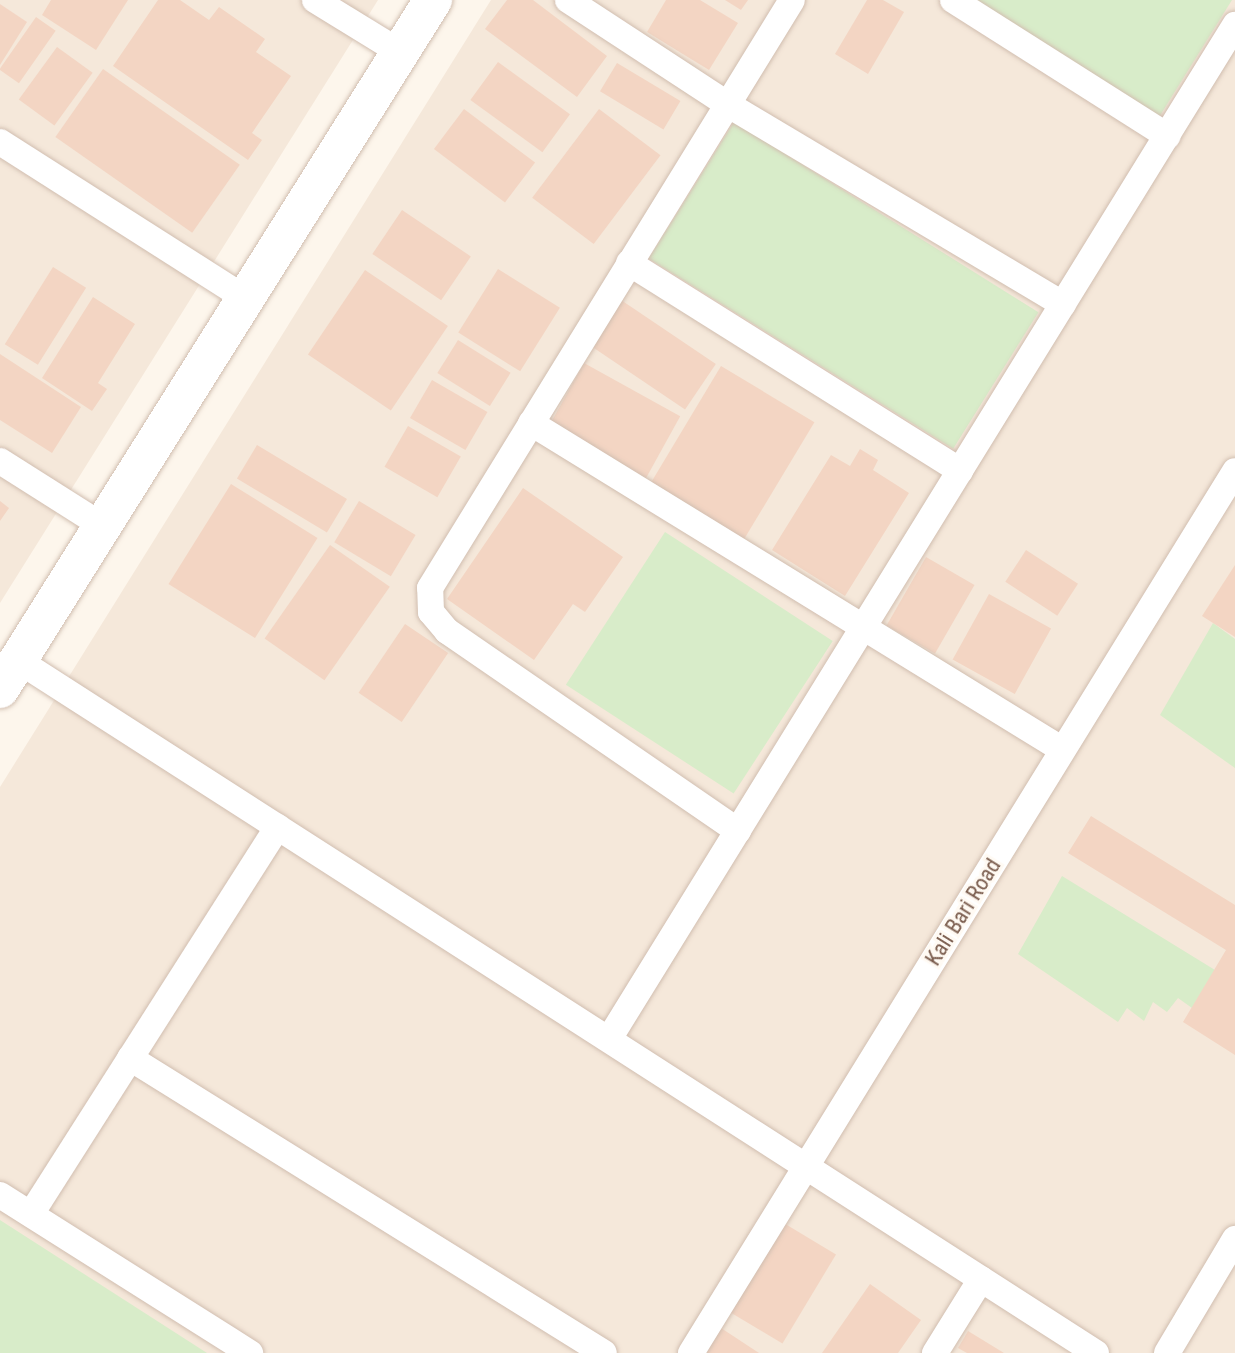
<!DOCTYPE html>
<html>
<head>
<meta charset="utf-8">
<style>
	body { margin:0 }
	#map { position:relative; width:1235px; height:1353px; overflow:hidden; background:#fdf6ec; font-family:"Roboto Condensed",sans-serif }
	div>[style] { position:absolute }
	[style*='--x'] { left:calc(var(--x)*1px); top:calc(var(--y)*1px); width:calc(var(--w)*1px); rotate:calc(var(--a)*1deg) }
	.residential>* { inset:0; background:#f5e8da }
	.green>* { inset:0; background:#d8ecc9; transform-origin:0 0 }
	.building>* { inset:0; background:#f3d5c3; transform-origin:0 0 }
	.roads { filter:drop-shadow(0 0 2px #d1beb0) drop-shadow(0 0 2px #d1beb0) }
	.street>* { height:26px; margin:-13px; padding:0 13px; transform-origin:13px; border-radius:13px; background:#fff }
	.secondary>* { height:38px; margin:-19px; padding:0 19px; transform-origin:19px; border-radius:19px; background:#fff }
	span { translate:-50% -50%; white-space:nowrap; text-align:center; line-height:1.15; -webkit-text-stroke:6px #fffaf3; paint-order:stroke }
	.street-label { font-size:22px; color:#7a5c4d }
</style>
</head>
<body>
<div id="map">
	<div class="residential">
		<i style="clip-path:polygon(0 0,378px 0,0 603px)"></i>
		<i style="clip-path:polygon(491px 0,1235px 0,1235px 1353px,0 1353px,0 787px)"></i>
	</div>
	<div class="green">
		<i style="clip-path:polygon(963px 0,1232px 0,1156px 122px)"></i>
		<i style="left:734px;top:122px;width:359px;height:161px;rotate:32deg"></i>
		<i style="left:665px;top:532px;width:200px;height:182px;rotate:33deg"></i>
		<i style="clip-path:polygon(1213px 623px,1235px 639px,1235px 768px,1160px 715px)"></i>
		<i style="clip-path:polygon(1062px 876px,1215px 970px,1192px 1008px,1178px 998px,1167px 1012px,1153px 1002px,1144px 1021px,1127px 1008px,1118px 1022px,1018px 954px)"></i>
		<i style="clip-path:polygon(0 1220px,207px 1353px,0 1353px)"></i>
	</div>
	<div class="building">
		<i style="clip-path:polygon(51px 0,128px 0,96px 50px,42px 15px)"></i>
		<i style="clip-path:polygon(158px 0,180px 0,209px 20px,219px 7px,265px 39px,256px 52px,291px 76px,252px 133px,262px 140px,248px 160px,113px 66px)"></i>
		<i style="clip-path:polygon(507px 0,533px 0,607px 56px,577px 97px,485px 29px)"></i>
		<i style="clip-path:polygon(666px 0,700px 0,738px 23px,709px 70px,647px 32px)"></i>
		<i style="clip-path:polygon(725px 0,748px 0,741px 10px)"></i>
		<i style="clip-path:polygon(867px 0,883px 0,904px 12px,868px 74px,835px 54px)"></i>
		<i style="clip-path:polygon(0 4px,27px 22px,0 65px)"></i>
		<i style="left:36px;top:17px;width:24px;height:64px;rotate:35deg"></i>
		<i style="left:57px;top:47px;width:44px;height:65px;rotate:36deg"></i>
		<i style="left:498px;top:62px;width:89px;height:47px;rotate:36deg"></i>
		<i style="left:617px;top:63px;width:74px;height:33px;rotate:31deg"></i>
		<i style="left:103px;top:69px;width:167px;height:83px;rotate:35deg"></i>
		<i style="left:464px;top:109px;width:89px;height:50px;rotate:37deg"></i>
		<i style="left:599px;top:109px;width:77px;height:111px;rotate:37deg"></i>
		<i style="left:402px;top:210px;width:83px;height:53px;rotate:34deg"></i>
		<i style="left:53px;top:267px;width:39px;height:91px;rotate:32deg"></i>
		<i style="left:498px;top:269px;width:73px;height:75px;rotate:32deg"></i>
		<i style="left:365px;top:270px;width:100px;height:102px;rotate:34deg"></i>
		<i style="clip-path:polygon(93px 297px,135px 324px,98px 383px,107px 389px,92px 411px,42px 378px)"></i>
		<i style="left:618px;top:298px;width:118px;height:55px;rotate:34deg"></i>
		<i style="left:458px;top:340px;width:62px;height:39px;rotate:32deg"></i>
		<i style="clip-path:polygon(0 354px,81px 407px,52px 453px,0 420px)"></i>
		<i style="left:584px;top:363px;width:110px;height:73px;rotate:29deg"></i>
		<i style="left:721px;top:366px;width:109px;height:137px;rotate:31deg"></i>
		<i style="left:432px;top:380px;width:64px;height:44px;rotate:30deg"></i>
		<i style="left:408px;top:426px;width:61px;height:47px;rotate:30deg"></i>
		<i style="left:257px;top:445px;width:105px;height:39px;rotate:31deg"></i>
		<i style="clip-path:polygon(860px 449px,878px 460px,873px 470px,909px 493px,845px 596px,772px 550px,831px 455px,850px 466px)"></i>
		<i style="left:231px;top:484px;width:102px;height:118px;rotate:32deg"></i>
		<i style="clip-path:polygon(523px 488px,623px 557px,585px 612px,573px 604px,534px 660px,447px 599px)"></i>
		<i style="clip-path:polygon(0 501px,9px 508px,0 521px)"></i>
		<i style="left:359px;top:501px;width:66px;height:48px;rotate:31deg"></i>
		<i style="left:330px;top:545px;width:73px;height:114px;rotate:35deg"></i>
		<i style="left:1026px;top:550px;width:62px;height:38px;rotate:33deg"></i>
		<i style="left:926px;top:557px;width:56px;height:79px;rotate:30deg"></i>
		<i style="clip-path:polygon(1235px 565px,1235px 637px,1202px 616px)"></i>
		<i style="left:989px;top:594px;width:71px;height:75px;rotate:29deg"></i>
		<i style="left:405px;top:624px;width:52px;height:83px;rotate:34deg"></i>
		<i style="clip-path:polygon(1091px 816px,1235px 905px,1235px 1055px,1183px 1022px,1226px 950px,1068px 853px)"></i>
		<i style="left:782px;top:1222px;width:63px;height:104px;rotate:31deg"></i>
		<i style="clip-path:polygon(870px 1284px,921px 1320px,898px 1353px,822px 1353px)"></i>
		<i style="clip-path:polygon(721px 1328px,759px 1353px,704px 1353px)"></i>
		<i style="clip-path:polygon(968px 1331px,1004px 1353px,967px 1353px,958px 1348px)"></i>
	</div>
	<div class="roads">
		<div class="street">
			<i style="--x:315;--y:0;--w:100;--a:31.5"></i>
			<i style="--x:568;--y:0;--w:190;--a:33.2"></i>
			<i style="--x:727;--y:104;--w:391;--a:30.8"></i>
			<i style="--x:953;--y:0;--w:254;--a:32.4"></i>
			<i style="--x:0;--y:142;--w:292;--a:32.5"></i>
			<i style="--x:629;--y:263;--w:391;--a:32.1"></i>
			<i style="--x:531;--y:423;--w:624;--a:31.58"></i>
			<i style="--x:0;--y:461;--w:122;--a:32.3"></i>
			<i style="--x:19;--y:661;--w:1280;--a:32.72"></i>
			<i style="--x:738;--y:831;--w:353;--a:-145.5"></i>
			<i style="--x:447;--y:631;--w:25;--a:-130"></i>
			<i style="--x:431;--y:612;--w:24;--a:-92"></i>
			<i style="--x:430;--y:588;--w:690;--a:-58.38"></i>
			<i style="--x:609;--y:1039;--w:1192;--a:-58.31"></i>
			<i style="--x:130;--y:1058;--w:558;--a:31.9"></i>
			<i style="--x:0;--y:1195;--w:296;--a:32.3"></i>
			<i style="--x:31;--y:1214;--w:459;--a:-57.5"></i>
			<i style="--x:691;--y:1353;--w:1036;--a:-58.33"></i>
			<i style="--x:935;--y:1353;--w:87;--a:-58.1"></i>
			<i style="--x:1167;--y:1353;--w:133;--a:-59.2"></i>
		</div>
		<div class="secondary">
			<i style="--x:0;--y:689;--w:814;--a:-57.85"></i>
		</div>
	</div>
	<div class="street-label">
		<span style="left:963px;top:912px;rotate:-58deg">Kali Bari Road</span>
	</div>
</div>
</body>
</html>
